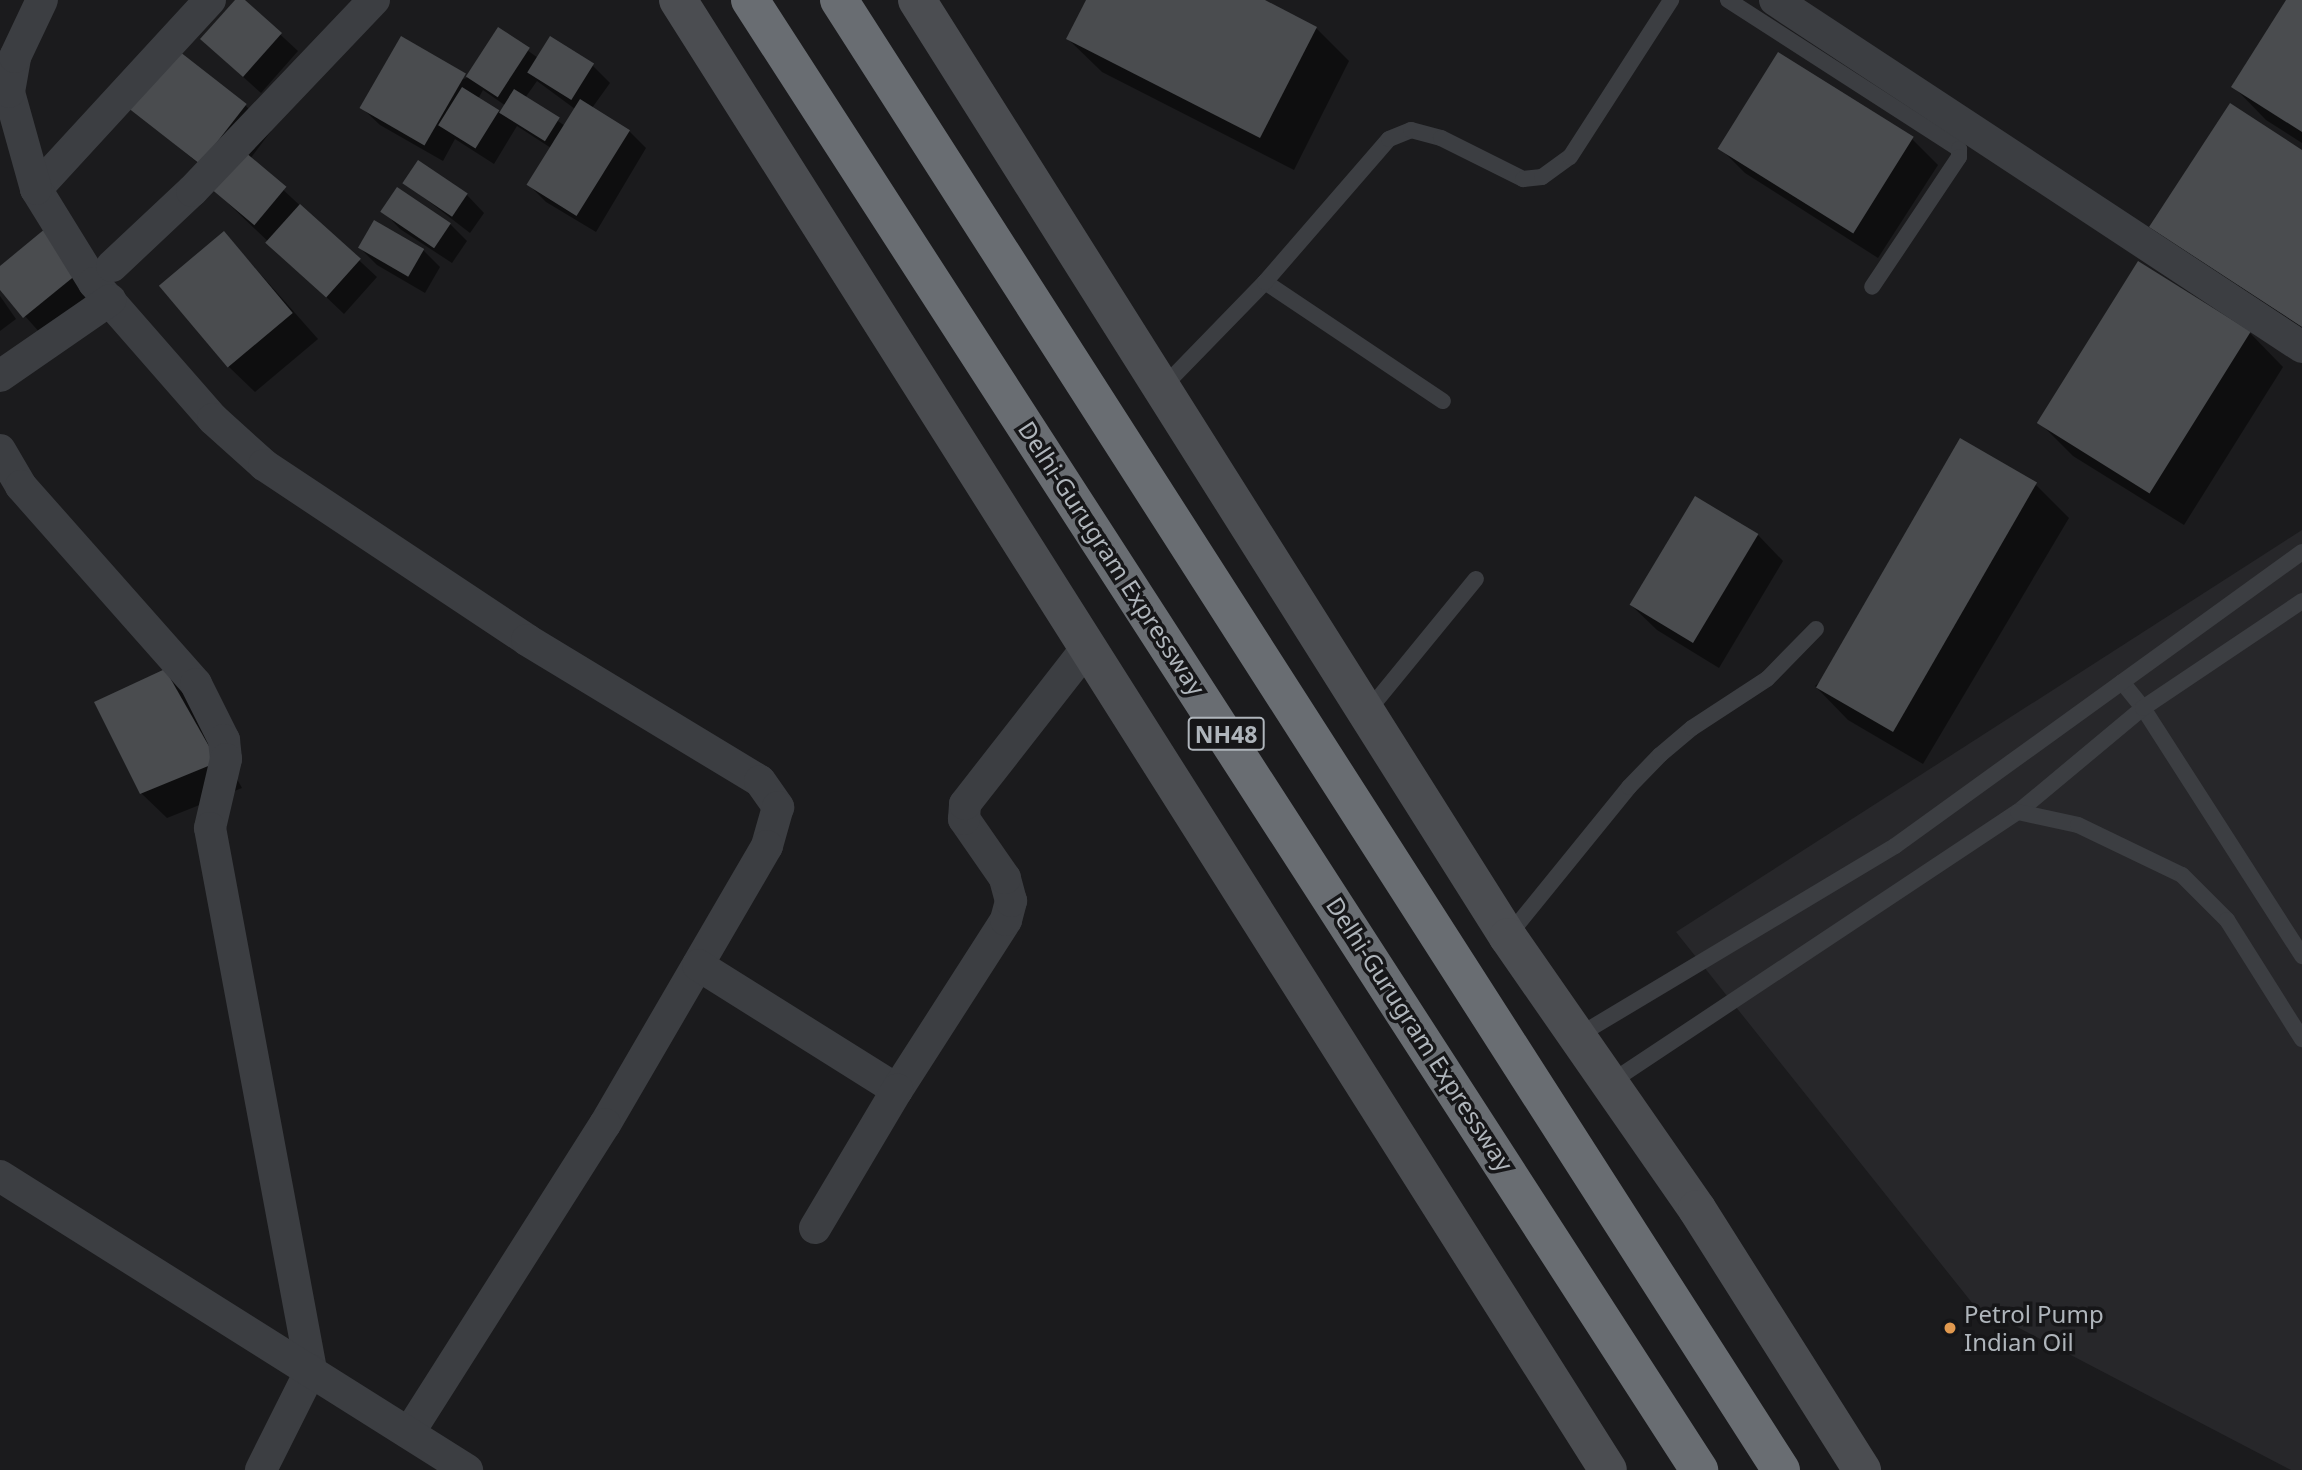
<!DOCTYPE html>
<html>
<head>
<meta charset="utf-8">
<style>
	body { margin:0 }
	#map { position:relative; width:2302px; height:1470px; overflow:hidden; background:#1b1b1d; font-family:"Noto Sans",sans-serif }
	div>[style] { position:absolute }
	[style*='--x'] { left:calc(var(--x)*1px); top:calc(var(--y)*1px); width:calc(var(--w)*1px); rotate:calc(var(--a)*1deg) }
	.built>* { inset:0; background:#27272a }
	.shadow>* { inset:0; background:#0007 }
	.building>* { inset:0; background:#4a4c4f; transform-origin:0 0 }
	.lane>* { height:16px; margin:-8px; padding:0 8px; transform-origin:8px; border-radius:8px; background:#3c3e42 }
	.street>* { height:32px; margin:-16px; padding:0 16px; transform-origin:16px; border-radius:16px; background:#3c3e42 }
	.secondary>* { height:38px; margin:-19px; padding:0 19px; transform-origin:19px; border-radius:19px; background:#4b4d51 }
	.highway>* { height:38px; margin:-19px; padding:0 19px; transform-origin:19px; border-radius:19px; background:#696d72 }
	.dots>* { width:19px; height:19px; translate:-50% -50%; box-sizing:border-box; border:4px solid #161618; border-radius:50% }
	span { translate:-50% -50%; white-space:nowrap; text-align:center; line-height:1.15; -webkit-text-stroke:7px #161618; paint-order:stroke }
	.shield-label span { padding:2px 5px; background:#161618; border:2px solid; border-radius:5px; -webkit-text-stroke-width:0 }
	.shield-label { font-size:23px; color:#afb5bb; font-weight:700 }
	.street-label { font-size:24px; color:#afb5bb }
	.poi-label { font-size:24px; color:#afb5bb }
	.left { translate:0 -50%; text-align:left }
</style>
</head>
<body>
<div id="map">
	<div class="built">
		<i style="clip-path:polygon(2302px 530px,2302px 1470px,2291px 1470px,1973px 1304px,1676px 932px)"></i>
	</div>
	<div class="shadow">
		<i style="clip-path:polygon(237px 0,243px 0,298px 51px,261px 93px,220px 56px)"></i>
		<i style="clip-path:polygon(1088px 0,1261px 0,1316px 28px,1349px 61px,1294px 170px,1102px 72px,1068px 39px)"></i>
		<i style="clip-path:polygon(2288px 0,2302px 0,2302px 143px,2266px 120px,2233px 86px)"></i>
		<i style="clip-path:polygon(evenodd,498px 29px,538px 58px,592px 65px,610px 83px,592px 108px,629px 131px,646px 148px,596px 232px,546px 202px,529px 185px,551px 148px,517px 126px,494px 164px,455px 139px,443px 161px,380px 125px,362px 108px,467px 78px,498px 29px,537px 81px,575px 109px,565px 126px,525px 98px,537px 81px,498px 29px,483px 90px,506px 106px,501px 114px,478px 99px,483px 90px)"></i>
		<i style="clip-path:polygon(245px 105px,271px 131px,250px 159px,377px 277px,344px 314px,209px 185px,215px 177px,132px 109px)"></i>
		<i style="clip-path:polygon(1912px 139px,1938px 165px,1878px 258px,1745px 173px,1719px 147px)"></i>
		<i style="clip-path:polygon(2302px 152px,2302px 337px,2185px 260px,2151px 227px)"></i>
		<i style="clip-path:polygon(405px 183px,467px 195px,484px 213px,470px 233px)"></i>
		<i style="clip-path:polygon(383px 211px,450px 224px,467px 241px,452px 263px,400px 229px)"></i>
		<i style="clip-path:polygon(46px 230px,97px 288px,41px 334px,0 288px,0 268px)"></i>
		<i style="clip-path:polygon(224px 233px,318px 339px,255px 392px,229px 367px)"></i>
		<i style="clip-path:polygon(360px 248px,423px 250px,440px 267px,425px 293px,377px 265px)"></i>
		<i style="clip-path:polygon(0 296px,16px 319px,0 331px)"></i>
		<i style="clip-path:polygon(2250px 333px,2283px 367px,2184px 525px,2073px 456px,2039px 422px)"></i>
		<i style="clip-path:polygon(2035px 484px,2069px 518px,1923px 764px,1848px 720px,1815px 686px)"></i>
		<i style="clip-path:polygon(1758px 535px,1783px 561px,1719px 668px,1657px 630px,1631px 605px)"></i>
		<i style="clip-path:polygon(165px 671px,191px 697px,242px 788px,167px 818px,141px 793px)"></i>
	</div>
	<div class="building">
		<i style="clip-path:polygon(235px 0,245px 0,282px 33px,243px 77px,200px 39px)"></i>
		<i style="clip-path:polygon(1086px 0,1265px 0,1317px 27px,1260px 138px,1066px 39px)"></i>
		<i style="clip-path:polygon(2286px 0,2302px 0,2302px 132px,2231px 87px)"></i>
		<i style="left:498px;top:27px;width:38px;height:59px;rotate:33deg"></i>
		<i style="left:401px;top:36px;width:75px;height:83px;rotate:30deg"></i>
		<i style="left:550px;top:36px;width:52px;height:43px;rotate:32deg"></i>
		<i style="left:175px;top:48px;width:91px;height:76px;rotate:38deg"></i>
		<i style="left:1778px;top:52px;width:160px;height:114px;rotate:32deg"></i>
		<i style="left:462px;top:87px;width:44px;height:45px;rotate:32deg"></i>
		<i style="left:514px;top:89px;width:54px;height:28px;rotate:32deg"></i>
		<i style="left:580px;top:99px;width:59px;height:101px;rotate:32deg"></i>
		<i style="clip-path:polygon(2230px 103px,2302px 150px,2302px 327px,2149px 227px)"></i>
		<i style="left:239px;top:147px;width:62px;height:50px;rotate:40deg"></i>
		<i style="left:418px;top:160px;width:60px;height:28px;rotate:34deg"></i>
		<i style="left:397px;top:187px;width:65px;height:30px;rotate:34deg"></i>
		<i style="left:300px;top:204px;width:82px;height:52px;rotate:42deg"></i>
		<i style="left:374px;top:220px;width:58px;height:32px;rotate:30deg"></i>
		<i style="clip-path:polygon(46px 228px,82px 270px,23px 318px,0 290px,0 266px)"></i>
		<i style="left:224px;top:231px;width:107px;height:85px;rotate:50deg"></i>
		<i style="left:2138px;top:261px;width:133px;height:191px;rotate:32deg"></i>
		<i style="left:1960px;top:438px;width:89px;height:288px;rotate:30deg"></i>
		<i style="left:1695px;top:496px;width:74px;height:127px;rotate:31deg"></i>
		<i style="clip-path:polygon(165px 669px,218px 762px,140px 794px,94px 702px)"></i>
	</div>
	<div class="lane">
		<i style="--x:1728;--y:0;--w:275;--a:32.8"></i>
		<i style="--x:1959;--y:149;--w:8;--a:90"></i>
		<i style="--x:1959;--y:157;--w:156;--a:123.8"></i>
		<i style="--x:1265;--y:282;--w:214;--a:33.8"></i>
		<i style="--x:1162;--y:388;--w:148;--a:-45.8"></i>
		<i style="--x:1265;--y:282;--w:189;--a:-49.1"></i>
		<i style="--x:1389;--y:139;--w:24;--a:-22"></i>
		<i style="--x:1411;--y:130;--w:31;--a:15"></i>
		<i style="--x:1441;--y:138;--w:92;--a:26.6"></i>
		<i style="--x:1523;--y:179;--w:19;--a:-6"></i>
		<i style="--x:1542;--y:177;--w:34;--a:-36"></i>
		<i style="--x:1570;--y:157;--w:187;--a:-57.2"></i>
		<i style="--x:2122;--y:682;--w:33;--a:51"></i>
		<i style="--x:2143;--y:708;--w:295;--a:57.3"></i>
		<i style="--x:1367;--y:712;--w:172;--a:-50.7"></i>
		<i style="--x:2018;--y:812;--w:163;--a:-39.8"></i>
		<i style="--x:2143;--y:708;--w:192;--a:-33.9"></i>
		<i style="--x:1508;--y:936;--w:192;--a:-50.9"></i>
		<i style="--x:1629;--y:787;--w:45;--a:-45.9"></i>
		<i style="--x:1660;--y:755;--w:42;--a:-40.2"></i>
		<i style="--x:1692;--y:728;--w:90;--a:-33.2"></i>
		<i style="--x:1767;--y:679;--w:70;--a:-45.6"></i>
		<i style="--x:1576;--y:1037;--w:372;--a:-30.9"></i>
		<i style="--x:1895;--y:846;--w:502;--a:-35.84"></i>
		<i style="--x:1608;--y:1084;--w:492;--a:-33.6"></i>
		<i style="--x:2018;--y:812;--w:61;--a:12.2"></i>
		<i style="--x:2078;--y:825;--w:115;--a:25.7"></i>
		<i style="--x:2182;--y:875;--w:64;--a:45"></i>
		<i style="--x:2227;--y:920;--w:141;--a:57.8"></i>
	</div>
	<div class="street">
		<i style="--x:210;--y:0;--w:257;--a:132.6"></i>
		<i style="--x:36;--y:189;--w:110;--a:58.3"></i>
		<i style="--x:94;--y:283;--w:181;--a:48.8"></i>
		<i style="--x:213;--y:419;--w:69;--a:42"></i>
		<i style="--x:264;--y:465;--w:316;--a:33.6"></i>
		<i style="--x:527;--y:640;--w:272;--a:31.2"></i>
		<i style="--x:760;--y:781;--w:32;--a:55"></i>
		<i style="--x:778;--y:807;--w:41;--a:105.8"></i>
		<i style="--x:767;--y:846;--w:322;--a:120.2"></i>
		<i style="--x:605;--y:1124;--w:366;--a:122.4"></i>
		<i style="--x:1775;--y:0;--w:631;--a:33.36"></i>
		<i style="--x:36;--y:189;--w:101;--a:-105.6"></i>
		<i style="--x:9;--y:92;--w:36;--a:-80"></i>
		<i style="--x:15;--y:57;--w:63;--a:-64.7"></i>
		<i style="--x:112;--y:266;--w:110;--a:-43.2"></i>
		<i style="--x:192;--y:191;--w:264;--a:-46.4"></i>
		<i style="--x:0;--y:376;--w:134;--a:-34.6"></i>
		<i style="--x:0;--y:450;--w:42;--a:59.7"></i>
		<i style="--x:21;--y:486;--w:264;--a:48.5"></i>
		<i style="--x:196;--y:684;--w:63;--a:63.4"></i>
		<i style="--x:224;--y:740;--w:19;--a:84"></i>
		<i style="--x:226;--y:759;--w:71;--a:103.1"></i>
		<i style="--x:210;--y:828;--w:551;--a:79.44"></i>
		<i style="--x:311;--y:1370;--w:112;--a:116.6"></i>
		<i style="--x:698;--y:965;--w:235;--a:32.1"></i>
		<i style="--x:897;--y:1090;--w:202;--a:-57.3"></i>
		<i style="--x:1006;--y:920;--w:20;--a:-75"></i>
		<i style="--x:1011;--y:901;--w:24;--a:-105"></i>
		<i style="--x:1005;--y:878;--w:72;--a:-124.8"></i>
		<i style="--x:964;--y:819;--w:15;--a:-86"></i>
		<i style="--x:965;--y:804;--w:198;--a:-52"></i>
		<i style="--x:0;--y:1176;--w:552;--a:32.19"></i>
		<i style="--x:815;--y:1228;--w:161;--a:-59.3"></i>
	</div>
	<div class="secondary">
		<i style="--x:678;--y:0;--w:1739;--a:57.68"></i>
		<i style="--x:917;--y:0;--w:1108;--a:57.76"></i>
		<i style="--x:1508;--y:937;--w:331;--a:55.2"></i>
		<i style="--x:1697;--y:1209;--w:309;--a:57.7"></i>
	</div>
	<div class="highway">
		<i style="--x:750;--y:0;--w:1750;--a:57.15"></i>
		<i style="--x:839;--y:0;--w:1746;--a:57.35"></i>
	</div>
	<div class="dots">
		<i style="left:1950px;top:1328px;background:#e1994f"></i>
	</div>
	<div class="shield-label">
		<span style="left:1226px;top:734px">NH48</span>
	</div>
	<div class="street-label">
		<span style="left:1112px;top:558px;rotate:57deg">Delhi-Gurugram Expressway</span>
		<span style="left:1420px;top:1034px;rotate:57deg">Delhi-Gurugram Expressway</span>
	</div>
	<div class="poi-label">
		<span class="left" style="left:1964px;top:1328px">Petrol Pump<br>Indian Oil</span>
	</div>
</div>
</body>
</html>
